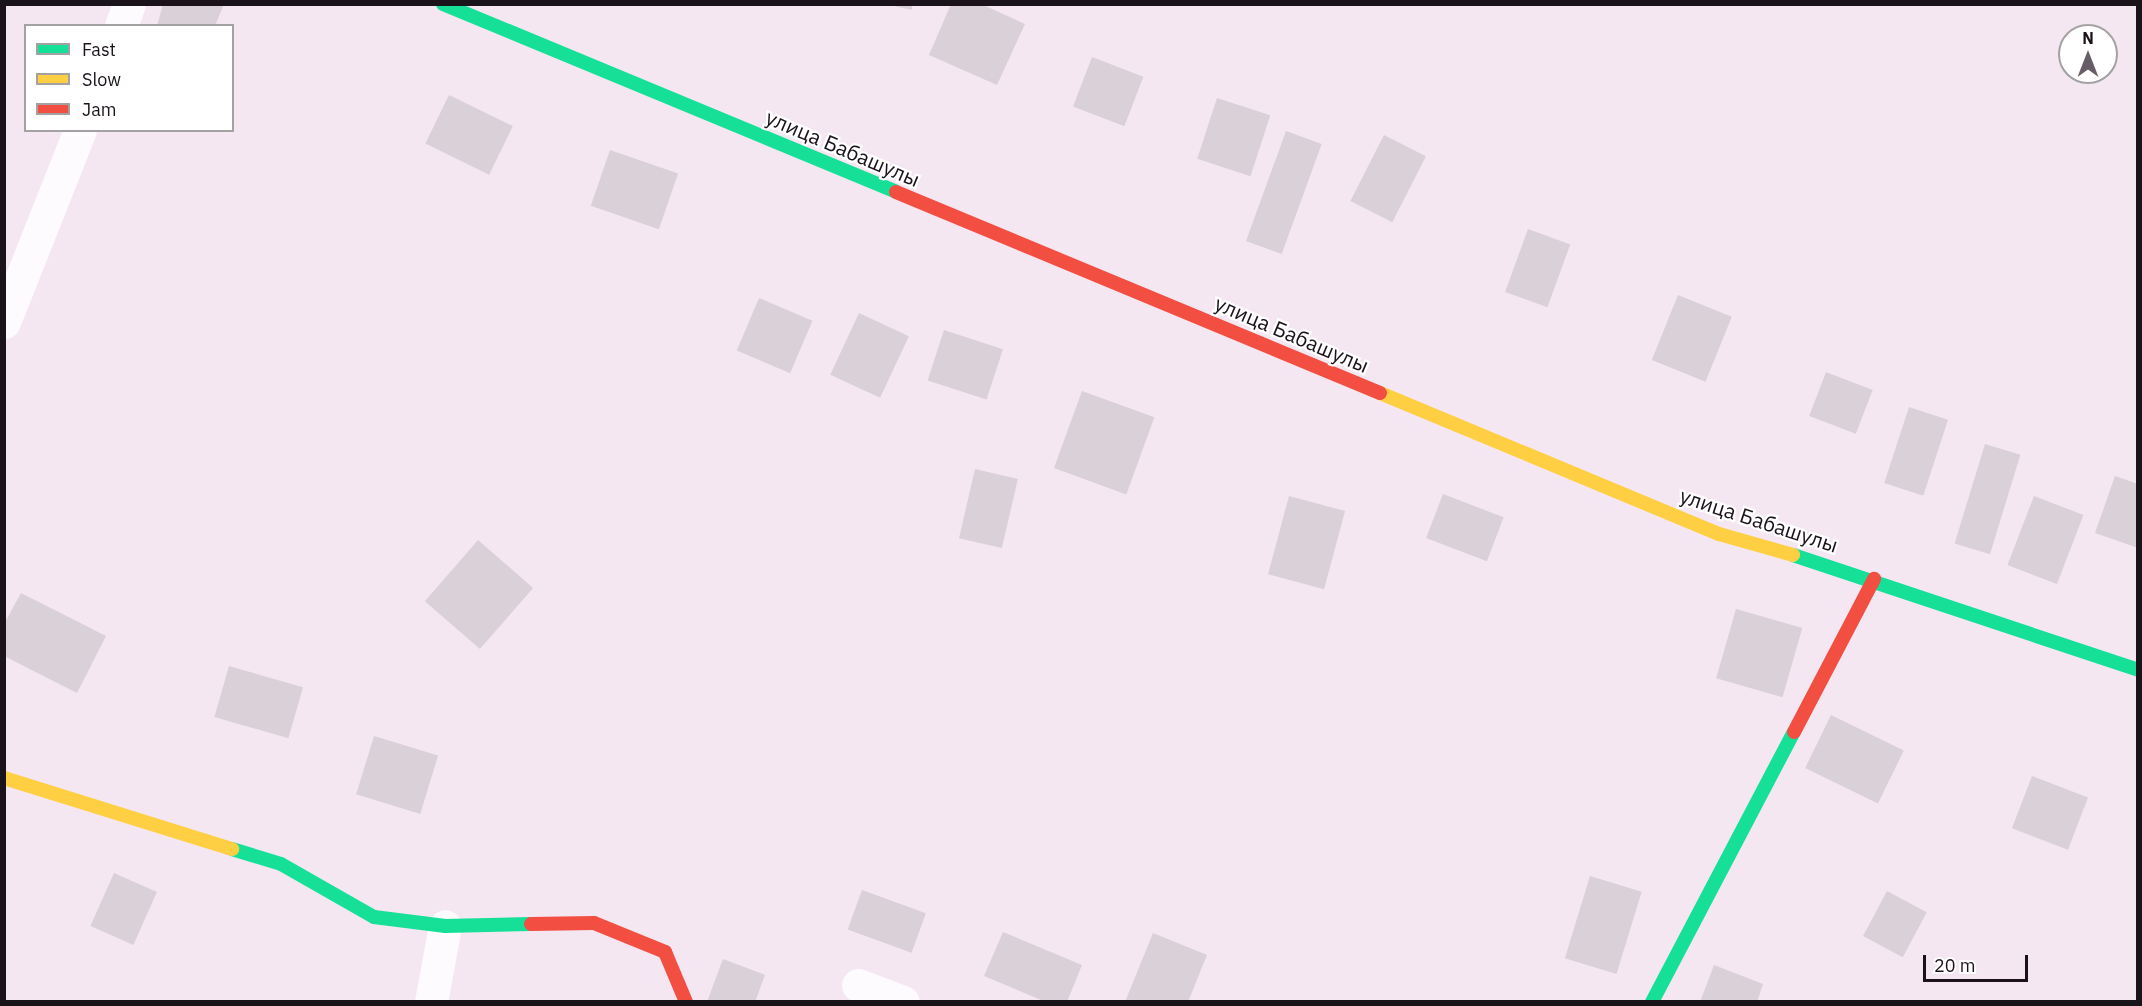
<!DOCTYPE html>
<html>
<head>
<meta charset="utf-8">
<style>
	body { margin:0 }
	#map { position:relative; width:2142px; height:1006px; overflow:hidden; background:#f4e7f2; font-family:"IBM Plex Sans",sans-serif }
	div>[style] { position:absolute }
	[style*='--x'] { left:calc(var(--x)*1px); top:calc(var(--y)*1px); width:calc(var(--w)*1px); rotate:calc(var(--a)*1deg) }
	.building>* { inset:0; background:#dad0d8; transform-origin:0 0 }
	.street>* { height:33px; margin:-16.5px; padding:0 16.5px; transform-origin:16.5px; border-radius:16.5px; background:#fdfbfd }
	.fast>* { height:14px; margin:-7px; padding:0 7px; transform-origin:7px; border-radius:7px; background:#16e098 }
	.slow>* { height:14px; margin:-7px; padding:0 7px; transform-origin:7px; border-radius:7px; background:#ffcf43 }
	.jam>* { height:14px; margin:-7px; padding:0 7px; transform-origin:7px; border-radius:7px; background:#f24e42 }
	span { translate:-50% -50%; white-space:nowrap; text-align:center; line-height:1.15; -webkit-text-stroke:4.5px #fff; paint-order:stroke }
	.street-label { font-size:21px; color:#1b131a }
	.frame { position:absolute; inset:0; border:6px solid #1b131a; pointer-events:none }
	.legend { position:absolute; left:24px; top:24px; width:210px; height:108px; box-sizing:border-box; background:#fff; border:2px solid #a4a1a3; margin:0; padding:8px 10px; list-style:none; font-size:18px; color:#1b131a }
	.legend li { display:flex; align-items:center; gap:12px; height:30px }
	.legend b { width:30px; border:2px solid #a4a1a3 }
	.north { position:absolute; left:2058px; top:24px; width:60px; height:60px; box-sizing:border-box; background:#fff; border:2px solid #a4a1a3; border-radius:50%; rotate:0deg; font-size:16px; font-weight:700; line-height:24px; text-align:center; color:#1b131a }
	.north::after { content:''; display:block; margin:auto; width:21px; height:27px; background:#675d66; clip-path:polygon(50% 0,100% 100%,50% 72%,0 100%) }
	.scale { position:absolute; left:1923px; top:955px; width:105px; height:27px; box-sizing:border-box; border:3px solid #1b131a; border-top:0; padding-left:8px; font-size:18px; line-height:21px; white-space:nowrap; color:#1b131a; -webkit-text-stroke:4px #fff; paint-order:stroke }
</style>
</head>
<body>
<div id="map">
	<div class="building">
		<i style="clip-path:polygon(163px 4px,224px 4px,215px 26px,157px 26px)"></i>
		<i style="clip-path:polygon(885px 4px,912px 4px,912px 10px)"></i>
		<i style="clip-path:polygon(951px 4px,981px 4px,1025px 24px,997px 85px,929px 55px)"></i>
		<i style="left:1092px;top:57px;width:55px;height:53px;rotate:21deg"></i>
		<i style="left:449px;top:95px;width:71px;height:54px;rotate:26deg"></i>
		<i style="left:1217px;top:98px;width:56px;height:64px;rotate:18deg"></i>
		<i style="left:1286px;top:131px;width:38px;height:117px;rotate:20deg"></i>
		<i style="left:1384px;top:135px;width:47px;height:74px;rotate:27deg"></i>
		<i style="left:610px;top:150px;width:72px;height:59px;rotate:19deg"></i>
		<i style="left:1528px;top:229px;width:45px;height:67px;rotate:20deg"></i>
		<i style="left:1678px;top:295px;width:58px;height:70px;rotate:22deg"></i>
		<i style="left:759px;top:298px;width:58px;height:57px;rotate:23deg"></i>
		<i style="left:859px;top:313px;width:55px;height:68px;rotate:25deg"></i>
		<i style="left:944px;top:330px;width:62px;height:53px;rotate:18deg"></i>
		<i style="left:1826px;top:372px;width:50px;height:47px;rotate:21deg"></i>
		<i style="left:1082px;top:391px;width:77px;height:82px;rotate:20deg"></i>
		<i style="left:1909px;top:407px;width:41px;height:80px;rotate:18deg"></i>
		<i style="left:1985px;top:444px;width:37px;height:104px;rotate:17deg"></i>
		<i style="left:975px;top:469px;width:44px;height:71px;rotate:13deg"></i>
		<i style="clip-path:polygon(2115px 476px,2138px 484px,2138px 548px,2095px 533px)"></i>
		<i style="left:1443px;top:494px;width:65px;height:47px;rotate:21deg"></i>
		<i style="left:1289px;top:496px;width:58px;height:81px;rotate:15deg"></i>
		<i style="left:2034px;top:496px;width:53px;height:74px;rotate:21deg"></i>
		<i style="left:478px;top:540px;width:73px;height:81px;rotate:41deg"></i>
		<i style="clip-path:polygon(21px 593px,106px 636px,77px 693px,4px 656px,4px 624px)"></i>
		<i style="left:1736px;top:609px;width:69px;height:72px;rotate:16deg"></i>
		<i style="left:229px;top:666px;width:77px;height:53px;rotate:16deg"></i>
		<i style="left:1831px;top:715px;width:81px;height:59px;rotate:26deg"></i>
		<i style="left:374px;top:736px;width:67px;height:61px;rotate:17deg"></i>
		<i style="left:2032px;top:776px;width:60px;height:56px;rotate:21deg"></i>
		<i style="left:114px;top:873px;width:47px;height:58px;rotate:24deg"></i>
		<i style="left:1590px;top:876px;width:54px;height:86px;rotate:17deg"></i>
		<i style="left:862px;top:890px;width:68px;height:42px;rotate:20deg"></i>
		<i style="left:1887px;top:891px;width:45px;height:51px;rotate:28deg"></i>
		<i style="clip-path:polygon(1003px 932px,1082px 965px,1067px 1002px,1046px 1002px,984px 976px)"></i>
		<i style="clip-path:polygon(1153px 933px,1207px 955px,1188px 1002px,1125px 1002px)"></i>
		<i style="clip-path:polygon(723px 959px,765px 975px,755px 1002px,707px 1002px)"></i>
		<i style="clip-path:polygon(1714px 965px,1763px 984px,1757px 1002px,1700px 1002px)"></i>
	</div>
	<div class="street">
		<i style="--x:121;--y:26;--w:23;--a:-70"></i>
		<i style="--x:4;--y:322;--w:206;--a:-68.4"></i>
		<i style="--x:858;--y:985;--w:48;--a:20.7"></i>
		<i style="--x:431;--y:1002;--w:77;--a:-79.6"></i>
	</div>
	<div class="fast">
		<i style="--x:443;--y:4;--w:490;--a:22.5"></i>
		<i style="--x:1793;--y:555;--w:364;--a:18.4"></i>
		<i style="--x:232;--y:849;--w:51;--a:17"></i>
		<i style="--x:281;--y:864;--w:107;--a:29.7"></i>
		<i style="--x:374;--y:917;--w:72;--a:7.2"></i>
		<i style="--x:445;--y:926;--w:86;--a:-1.3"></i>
		<i style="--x:1652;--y:1002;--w:305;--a:-62.3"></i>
	</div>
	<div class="slow">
		<i style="--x:1380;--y:393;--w:367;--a:22.6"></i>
		<i style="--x:1719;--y:534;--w:77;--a:15.8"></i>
		<i style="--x:4;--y:778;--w:239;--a:17.3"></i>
	</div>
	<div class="jam">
		<i style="--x:896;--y:192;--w:524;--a:22.55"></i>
		<i style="--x:1794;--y:732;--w:173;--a:-62.4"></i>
		<i style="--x:531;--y:924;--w:63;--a:-0.9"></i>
		<i style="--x:594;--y:923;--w:77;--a:22.2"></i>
		<i style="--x:665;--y:952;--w:54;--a:67.2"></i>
	</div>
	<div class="street-label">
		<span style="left:843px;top:148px;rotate:23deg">улица Бабашулы</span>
		<span style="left:1292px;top:334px;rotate:23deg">улица Бабашулы</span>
		<span style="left:1759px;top:520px;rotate:18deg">улица Бабашулы</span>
	</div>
	<div class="frame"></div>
	<ul class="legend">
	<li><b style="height:8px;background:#16e098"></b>Fast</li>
	<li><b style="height:8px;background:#ffcf43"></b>Slow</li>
	<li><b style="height:8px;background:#f24e42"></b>Jam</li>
	</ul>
	<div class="north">N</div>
	<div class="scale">20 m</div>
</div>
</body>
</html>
